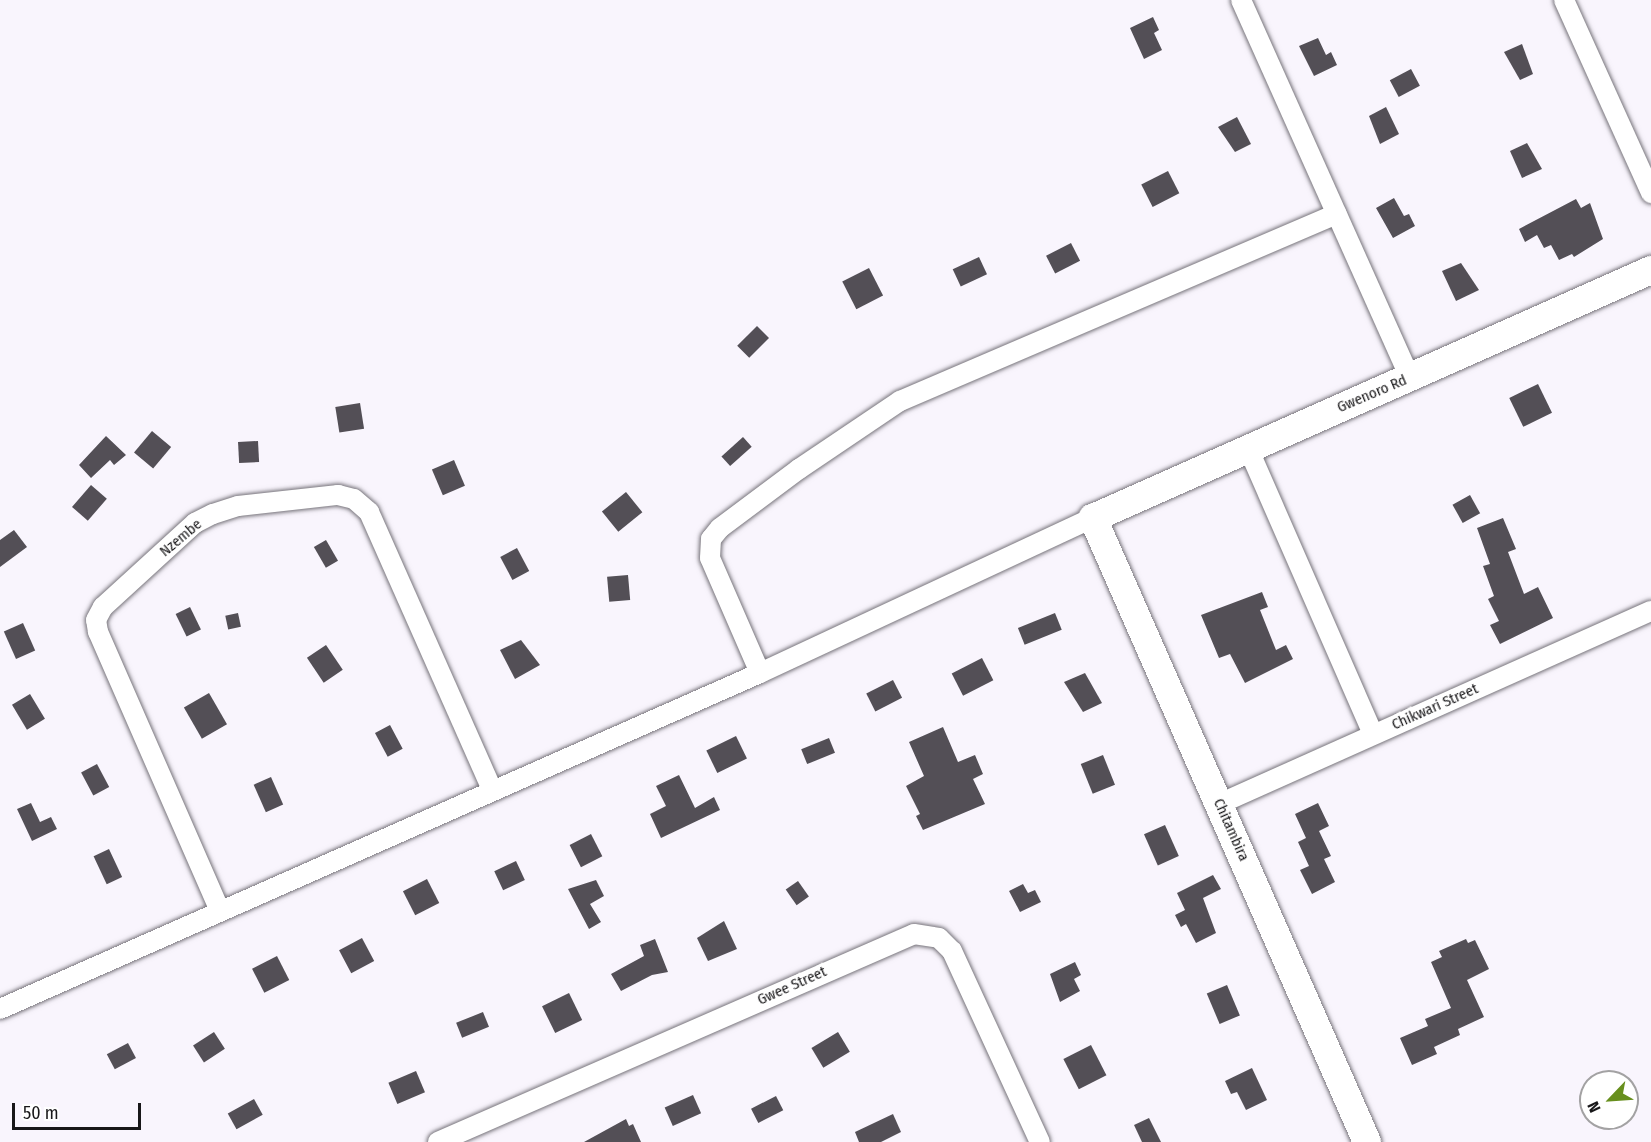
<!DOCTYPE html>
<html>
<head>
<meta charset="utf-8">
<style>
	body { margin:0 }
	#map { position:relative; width:1651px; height:1142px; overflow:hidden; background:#f9f5fd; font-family:"Fira Sans Condensed",sans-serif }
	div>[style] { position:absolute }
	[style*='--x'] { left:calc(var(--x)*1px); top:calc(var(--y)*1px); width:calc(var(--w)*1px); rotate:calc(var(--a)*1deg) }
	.building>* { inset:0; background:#534f56; transform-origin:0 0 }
	.roads { filter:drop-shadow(0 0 2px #77747b) drop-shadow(0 0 2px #77747b) }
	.street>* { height:20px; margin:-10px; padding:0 10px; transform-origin:10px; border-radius:10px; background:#fff }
	.secondary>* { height:28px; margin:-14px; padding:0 14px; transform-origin:14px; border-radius:14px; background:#fff }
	span { translate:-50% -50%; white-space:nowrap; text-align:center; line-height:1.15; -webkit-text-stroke:6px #fff; paint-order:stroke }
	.street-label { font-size:15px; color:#181719 }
	.north { position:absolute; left:1579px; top:1070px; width:60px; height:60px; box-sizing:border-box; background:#fff; border:2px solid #a3a2a3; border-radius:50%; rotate:245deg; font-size:16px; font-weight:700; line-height:24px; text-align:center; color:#181719 }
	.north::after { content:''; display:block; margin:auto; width:21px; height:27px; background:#678f1d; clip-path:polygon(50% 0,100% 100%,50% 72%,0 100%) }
	.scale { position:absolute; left:12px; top:1103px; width:129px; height:27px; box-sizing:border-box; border:3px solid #181719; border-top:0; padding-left:8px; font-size:18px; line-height:21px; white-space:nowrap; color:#181719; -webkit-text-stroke:4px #fff; paint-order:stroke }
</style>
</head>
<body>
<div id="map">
	<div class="building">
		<i style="clip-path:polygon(1153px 17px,1159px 30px,1154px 33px,1162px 50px,1144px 59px,1130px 28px)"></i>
		<i style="clip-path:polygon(1318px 38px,1326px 55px,1331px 52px,1337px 65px,1314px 76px,1299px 46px)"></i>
		<i style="clip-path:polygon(1522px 44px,1533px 74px,1520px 80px,1504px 52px)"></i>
		<i style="left:1411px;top:69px;width:19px;height:24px;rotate:62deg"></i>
		<i style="clip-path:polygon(1386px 107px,1399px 134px,1380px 144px,1369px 116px)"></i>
		<i style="clip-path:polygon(1237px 117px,1251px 144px,1235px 152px,1218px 127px)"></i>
		<i style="clip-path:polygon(1527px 143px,1542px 169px,1522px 178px,1510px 151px)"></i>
		<i style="left:1168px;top:171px;width:25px;height:30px;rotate:63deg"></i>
		<i style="clip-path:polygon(1394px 198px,1404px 216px,1409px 214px,1415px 226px,1393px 238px,1376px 208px)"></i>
		<i style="clip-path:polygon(1576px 199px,1581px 208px,1590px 203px,1603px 239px,1574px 257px,1572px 254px,1559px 260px,1551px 245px,1544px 248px,1537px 235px,1525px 242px,1519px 229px)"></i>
		<i style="left:1071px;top:243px;width:20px;height:28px;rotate:63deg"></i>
		<i style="left:979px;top:257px;width:19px;height:29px;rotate:65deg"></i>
		<i style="clip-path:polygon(1461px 263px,1479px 290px,1456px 301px,1442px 271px)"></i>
		<i style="left:869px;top:268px;width:31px;height:30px;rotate:63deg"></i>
		<i style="left:757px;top:326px;width:17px;height:28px;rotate:45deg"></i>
		<i style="left:1538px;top:384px;width:32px;height:32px;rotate:64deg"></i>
		<i style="left:360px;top:403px;width:26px;height:25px;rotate:81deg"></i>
		<i style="left:152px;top:431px;width:25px;height:28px;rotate:40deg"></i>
		<i style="clip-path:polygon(106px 436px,126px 455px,114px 465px,110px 460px,91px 478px,79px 465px)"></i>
		<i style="left:743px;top:437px;width:13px;height:29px;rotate:48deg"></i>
		<i style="left:258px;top:441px;width:21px;height:20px;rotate:87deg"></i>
		<i style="left:454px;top:460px;width:28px;height:24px;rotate:67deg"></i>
		<i style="left:91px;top:485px;width:21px;height:29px;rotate:41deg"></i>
		<i style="left:626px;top:492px;width:26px;height:31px;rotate:51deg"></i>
		<i style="left:1470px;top:495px;width:21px;height:20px;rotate:61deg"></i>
		<i style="clip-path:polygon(1503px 518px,1516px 549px,1508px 552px,1524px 594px,1538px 587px,1553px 618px,1500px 644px,1490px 625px,1499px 621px,1488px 599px,1494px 596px,1483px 566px,1490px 564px,1477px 528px)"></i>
		<i style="clip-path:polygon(14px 530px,27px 547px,0 567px,0 540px)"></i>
		<i style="left:326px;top:540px;width:24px;height:14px;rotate:60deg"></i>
		<i style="left:517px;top:548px;width:26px;height:19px;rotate:62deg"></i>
		<i style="left:628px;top:575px;width:25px;height:21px;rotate:85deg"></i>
		<i style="clip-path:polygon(1262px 592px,1268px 607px,1260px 610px,1276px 650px,1286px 645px,1293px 659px,1245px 683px,1230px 654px,1219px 658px,1201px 615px)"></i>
		<i style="left:190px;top:607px;width:25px;height:16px;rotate:64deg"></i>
		<i style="left:238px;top:613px;width:14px;height:13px;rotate:78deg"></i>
		<i style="left:1055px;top:613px;width:18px;height:40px;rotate:68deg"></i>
		<i style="left:23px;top:623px;width:30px;height:21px;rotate:66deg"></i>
		<i style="clip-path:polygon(521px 640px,540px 665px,515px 679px,500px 650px)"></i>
		<i style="left:326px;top:645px;width:30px;height:23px;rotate:56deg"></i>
		<i style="left:982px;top:658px;width:25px;height:34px;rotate:63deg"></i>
		<i style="clip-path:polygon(1085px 673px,1102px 703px,1083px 712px,1064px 682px)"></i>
		<i style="left:893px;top:680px;width:20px;height:30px;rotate:63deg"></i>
		<i style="left:209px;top:693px;width:36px;height:29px;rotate:60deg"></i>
		<i style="left:30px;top:694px;width:29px;height:21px;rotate:59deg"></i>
		<i style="left:390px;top:725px;width:27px;height:17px;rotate:62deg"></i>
		<i style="clip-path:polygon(943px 727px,958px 762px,975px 755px,983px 774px,973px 779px,985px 804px,923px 830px,916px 816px,920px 814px,906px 786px,924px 776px,909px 742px)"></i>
		<i style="left:736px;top:736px;width:25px;height:33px;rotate:64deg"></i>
		<i style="left:829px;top:738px;width:16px;height:30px;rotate:68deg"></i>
		<i style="left:1103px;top:755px;width:32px;height:24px;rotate:68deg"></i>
		<i style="left:97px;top:764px;width:26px;height:18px;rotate:62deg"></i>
		<i style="clip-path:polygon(679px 775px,695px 808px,714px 797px,720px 810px,661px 838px,650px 814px,666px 806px,656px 786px)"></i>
		<i style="left:271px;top:777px;width:30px;height:19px;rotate:66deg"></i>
		<i style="clip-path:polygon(31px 803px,40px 822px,51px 817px,57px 829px,32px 841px,17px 809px)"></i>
		<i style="clip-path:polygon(1318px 803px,1329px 826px,1319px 831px,1331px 856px,1324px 859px,1335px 882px,1312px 894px,1300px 870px,1309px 866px,1298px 842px,1306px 838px,1295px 814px)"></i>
		<i style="left:1165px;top:825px;width:34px;height:23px;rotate:66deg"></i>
		<i style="left:591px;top:834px;width:25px;height:24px;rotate:63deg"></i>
		<i style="left:109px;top:849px;width:31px;height:17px;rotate:65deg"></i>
		<i style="left:516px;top:861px;width:21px;height:24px;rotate:65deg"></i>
		<i style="clip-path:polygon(1213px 875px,1221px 889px,1203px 898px,1216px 933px,1196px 943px,1186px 924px,1181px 927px,1175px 915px,1185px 910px,1177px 893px)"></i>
		<i style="left:427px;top:879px;width:27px;height:27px;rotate:63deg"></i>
		<i style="clip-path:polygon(596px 880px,604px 896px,590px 904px,601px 922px,589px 929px,568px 889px)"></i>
		<i style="left:798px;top:881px;width:19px;height:15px;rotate:55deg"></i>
		<i style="clip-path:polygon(1023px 884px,1028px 893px,1035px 890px,1041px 902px,1020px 912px,1009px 891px)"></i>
		<i style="clip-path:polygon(724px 921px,737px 949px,708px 961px,697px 938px)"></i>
		<i style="left:362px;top:938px;width:26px;height:26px;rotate:62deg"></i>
		<i style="clip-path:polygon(655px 939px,668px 972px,652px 975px,621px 991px,611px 974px,644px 956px,640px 945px)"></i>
		<i style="clip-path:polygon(1466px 939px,1468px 943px,1475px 940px,1489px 969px,1467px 980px,1484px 1017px,1458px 1029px,1460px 1035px,1434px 1047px,1437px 1054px,1412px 1065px,1400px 1038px,1428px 1026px,1425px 1019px,1451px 1008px,1431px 962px,1442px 957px,1439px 951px)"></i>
		<i style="left:277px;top:956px;width:27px;height:28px;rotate:63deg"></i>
		<i style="clip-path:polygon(1075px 962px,1081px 975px,1074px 979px,1080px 991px,1060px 1002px,1050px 974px)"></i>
		<i style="left:1227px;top:985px;width:33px;height:22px;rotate:67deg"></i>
		<i style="left:569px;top:993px;width:30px;height:30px;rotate:64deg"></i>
		<i style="left:483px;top:1012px;width:16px;height:29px;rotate:68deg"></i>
		<i style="left:214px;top:1032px;width:20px;height:25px;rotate:57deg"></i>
		<i style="left:838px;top:1032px;width:23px;height:31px;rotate:59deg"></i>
		<i style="left:128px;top:1043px;width:17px;height:24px;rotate:62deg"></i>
		<i style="left:1091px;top:1045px;width:34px;height:31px;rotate:63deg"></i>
		<i style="clip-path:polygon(1252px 1068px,1267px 1100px,1246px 1110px,1237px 1092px,1231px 1094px,1225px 1081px)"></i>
		<i style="left:416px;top:1071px;width:23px;height:30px;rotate:67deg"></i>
		<i style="left:693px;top:1095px;width:20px;height:31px;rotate:66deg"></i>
		<i style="left:776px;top:1096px;width:16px;height:28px;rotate:63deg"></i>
		<i style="left:254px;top:1099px;width:18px;height:30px;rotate:61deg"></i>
		<i style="clip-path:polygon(893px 1114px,901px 1132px,881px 1142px,859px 1142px,855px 1132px)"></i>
		<i style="clip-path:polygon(1149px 1118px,1161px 1142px,1142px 1142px,1134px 1125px)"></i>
		<i style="clip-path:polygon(626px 1119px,629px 1126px,633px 1124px,641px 1142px,584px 1142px)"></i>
	</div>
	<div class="roads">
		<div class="street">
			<i style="--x:1241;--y:0;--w:414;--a:65.9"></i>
			<i style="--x:1564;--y:0;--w:212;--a:65.7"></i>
			<i style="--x:1248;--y:448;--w:312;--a:66.4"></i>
			<i style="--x:760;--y:673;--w:125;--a:-113.5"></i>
			<i style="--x:710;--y:558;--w:19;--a:-87"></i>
			<i style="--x:711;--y:539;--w:14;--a:-51"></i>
			<i style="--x:720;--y:528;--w:99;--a:-36.8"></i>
			<i style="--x:799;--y:469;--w:122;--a:-34"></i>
			<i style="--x:900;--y:401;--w:475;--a:-23.2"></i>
			<i style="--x:1219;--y:804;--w:473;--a:-24.1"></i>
			<i style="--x:220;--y:911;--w:305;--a:-113.6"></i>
			<i style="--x:98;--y:632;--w:12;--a:-99"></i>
			<i style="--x:96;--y:620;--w:15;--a:-62"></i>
			<i style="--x:103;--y:607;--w:125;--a:-42.4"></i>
			<i style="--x:195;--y:523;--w:20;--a:-27"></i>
			<i style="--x:213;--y:514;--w:26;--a:-18"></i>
			<i style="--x:238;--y:506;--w:101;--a:-6.3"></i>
			<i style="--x:338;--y:495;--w:16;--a:14"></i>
			<i style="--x:354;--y:499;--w:20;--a:41"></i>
			<i style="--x:369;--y:512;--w:304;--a:66.1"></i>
			<i style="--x:0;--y:1009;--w:831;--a:-23.85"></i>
			<i style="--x:760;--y:673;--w:367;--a:-25"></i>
			<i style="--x:438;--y:1142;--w:519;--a:-23.6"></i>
			<i style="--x:914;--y:934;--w:25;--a:9"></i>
			<i style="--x:939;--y:938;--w:18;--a:45"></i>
			<i style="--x:952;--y:951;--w:210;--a:65.3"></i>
		</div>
		<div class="secondary">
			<i style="--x:1367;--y:1142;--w:682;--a:-113.71"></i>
			<i style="--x:1093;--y:518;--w:611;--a:-23.96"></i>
		</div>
	</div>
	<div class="street-label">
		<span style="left:1372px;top:394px;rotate:-23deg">Gwenoro Rd</span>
		<span style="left:181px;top:538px;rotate:-40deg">Nzembe</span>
		<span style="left:1435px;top:707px;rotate:-24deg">Chikwari Street</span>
		<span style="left:1231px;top:830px;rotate:66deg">Chitambira</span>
		<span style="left:792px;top:986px;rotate:-24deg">Gwee Street</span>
	</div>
	<div class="north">N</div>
	<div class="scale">50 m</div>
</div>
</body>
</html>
